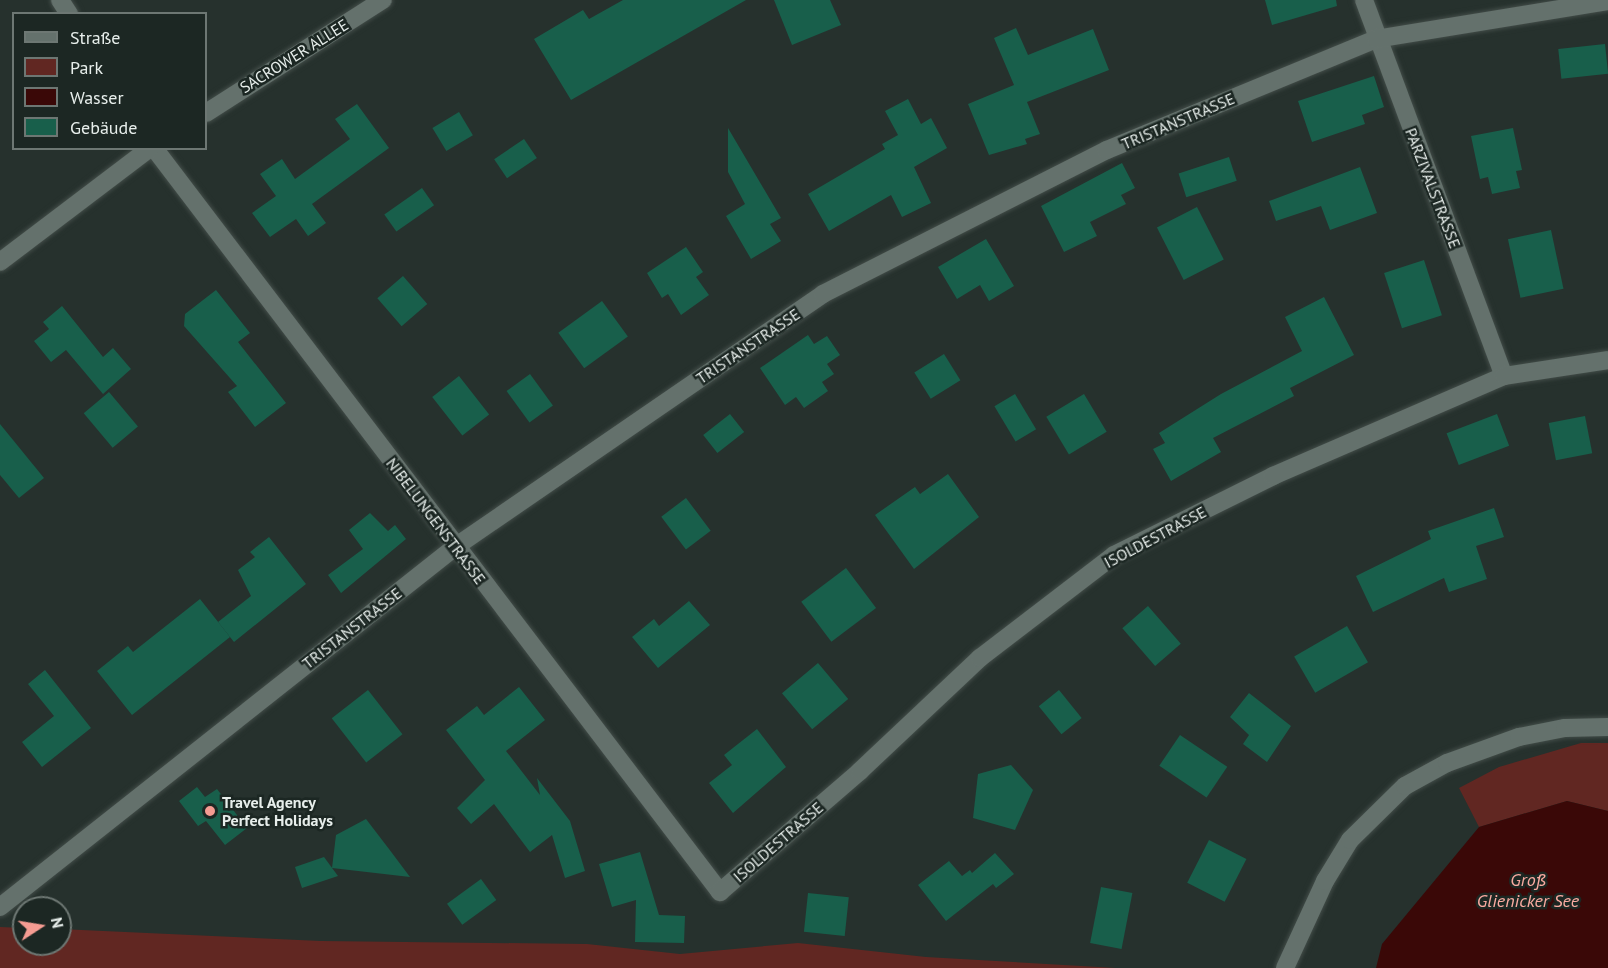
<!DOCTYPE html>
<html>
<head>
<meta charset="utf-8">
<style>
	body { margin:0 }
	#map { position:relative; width:1608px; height:968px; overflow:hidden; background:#26312d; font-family:"PT Sans",sans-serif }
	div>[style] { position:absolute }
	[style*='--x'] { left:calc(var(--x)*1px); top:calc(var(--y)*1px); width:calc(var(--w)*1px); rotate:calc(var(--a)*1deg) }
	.green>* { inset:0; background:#612722 }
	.water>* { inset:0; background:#3a0807 }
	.building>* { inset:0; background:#185f4b; transform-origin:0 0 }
	.roads { filter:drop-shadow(0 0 2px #424c48) drop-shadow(0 0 2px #424c48) }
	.street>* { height:18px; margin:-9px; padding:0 9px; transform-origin:9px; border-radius:9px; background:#64716c }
	.dots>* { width:16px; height:16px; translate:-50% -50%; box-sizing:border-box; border:3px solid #1c2723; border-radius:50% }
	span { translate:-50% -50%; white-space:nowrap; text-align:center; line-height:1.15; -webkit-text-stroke:5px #1c2723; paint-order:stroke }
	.street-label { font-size:16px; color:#e7eeeb }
	.poi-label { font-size:16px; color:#e7eeeb; font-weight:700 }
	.left { translate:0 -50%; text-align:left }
	.water-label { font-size:18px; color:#faaba1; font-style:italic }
	.legend { position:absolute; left:12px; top:12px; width:195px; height:138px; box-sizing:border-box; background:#1c2723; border:2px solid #6d7773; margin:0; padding:8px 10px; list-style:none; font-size:18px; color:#e7eeeb }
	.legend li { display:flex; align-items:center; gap:12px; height:30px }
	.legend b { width:30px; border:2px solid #6d7773 }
	.north { position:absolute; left:12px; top:896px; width:60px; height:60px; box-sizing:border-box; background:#1c2723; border:2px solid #6d7773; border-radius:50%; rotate:78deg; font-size:16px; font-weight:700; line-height:24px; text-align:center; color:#e7eeeb }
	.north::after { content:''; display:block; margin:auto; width:21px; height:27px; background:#f59c92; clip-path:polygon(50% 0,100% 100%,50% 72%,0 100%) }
</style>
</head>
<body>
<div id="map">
	<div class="green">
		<i style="clip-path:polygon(1581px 743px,1608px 743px,1608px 811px,1567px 801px,1479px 827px,1459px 788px,1499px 767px)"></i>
		<i style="clip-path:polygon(0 927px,24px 928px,24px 944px,60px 944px,60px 929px,321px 941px,587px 944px,680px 954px,798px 943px,926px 957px,1116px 968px,0 968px)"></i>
	</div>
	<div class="water">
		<i style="clip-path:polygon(1567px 801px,1608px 811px,1608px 968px,1376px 968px,1382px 944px,1479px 827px)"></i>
	</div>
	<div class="building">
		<i style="clip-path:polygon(623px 0,746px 0,571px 100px,534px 39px,583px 10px,589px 19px)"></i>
		<i style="clip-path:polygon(774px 0,830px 0,841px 25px,792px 45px)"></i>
		<i style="clip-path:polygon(1265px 0,1336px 0,1337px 6px,1272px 25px)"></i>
		<i style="clip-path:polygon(1016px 28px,1028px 55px,1093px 29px,1109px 70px,1027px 102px,1040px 134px,1025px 139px,1027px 144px,989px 155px,968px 104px,1014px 85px,994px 38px)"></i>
		<i style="left:1605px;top:44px;width:30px;height:47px;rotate:84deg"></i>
		<i style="clip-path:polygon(1374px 76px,1384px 107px,1362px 115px,1365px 124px,1312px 142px,1298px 101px)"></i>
		<i style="clip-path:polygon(908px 99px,921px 124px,931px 118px,947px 148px,914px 167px,931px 203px,902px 217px,891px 195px,829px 231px,808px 194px,885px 149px,882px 144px,898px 135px,885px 111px)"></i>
		<i style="clip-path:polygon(357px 104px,389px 148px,312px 204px,326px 223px,308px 236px,296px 219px,270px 237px,252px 213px,276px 196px,260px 174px,282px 159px,295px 179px,350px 139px,335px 119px)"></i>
		<i style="left:459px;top:112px;width:27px;height:31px;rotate:59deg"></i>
		<i style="clip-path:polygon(728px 128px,781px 218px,770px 224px,781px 241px,751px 259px,726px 216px,745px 204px,728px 172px)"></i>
		<i style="clip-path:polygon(1513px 128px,1522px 170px,1516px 171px,1520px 188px,1492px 194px,1488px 177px,1480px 179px,1471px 136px)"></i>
		<i style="left:524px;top:139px;width:23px;height:36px;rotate:56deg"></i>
		<i style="left:1229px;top:157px;width:25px;height:53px;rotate:72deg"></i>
		<i style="clip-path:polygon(1122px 163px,1135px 188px,1121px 195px,1126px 204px,1090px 222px,1097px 236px,1064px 252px,1041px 206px)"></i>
		<i style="clip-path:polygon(1360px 167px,1377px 213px,1330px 230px,1321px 206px,1276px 221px,1269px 201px)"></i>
		<i style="left:422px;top:188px;width:21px;height:46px;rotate:55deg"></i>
		<i style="left:1197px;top:207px;width:59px;height:45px;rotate:63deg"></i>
		<i style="left:1551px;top:230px;width:60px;height:44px;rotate:78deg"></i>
		<i style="clip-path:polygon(986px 239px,1014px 286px,989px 301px,980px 285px,957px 299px,938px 267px)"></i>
		<i style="clip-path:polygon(686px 247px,703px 272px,696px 277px,709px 295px,681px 315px,668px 294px,662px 298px,647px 273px)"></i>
		<i style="left:1424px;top:260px;width:58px;height:42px;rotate:72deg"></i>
		<i style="left:403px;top:276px;width:37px;height:34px;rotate:49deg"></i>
		<i style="clip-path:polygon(216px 290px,250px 333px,238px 342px,286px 403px,255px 427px,228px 392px,237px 386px,184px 326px,185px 314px)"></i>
		<i style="clip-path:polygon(1324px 297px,1354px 355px,1290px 388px,1294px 396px,1213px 438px,1221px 452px,1171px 481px,1153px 449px,1165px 443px,1159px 433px,1221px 394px,1302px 351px,1285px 317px)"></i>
		<i style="left:602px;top:301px;width:44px;height:54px;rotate:54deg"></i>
		<i style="clip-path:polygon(62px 306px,103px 357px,113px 348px,131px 369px,103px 394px,66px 350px,51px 362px,34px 341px,49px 329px,43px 322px)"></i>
		<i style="clip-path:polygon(808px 335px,814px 344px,827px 336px,840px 355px,827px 364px,834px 374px,822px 382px,828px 391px,804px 408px,796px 397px,785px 405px,760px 368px)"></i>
		<i style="left:944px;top:354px;width:31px;height:35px;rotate:58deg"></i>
		<i style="left:530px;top:374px;width:39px;height:29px;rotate:54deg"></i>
		<i style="left:459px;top:376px;width:49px;height:34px;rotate:52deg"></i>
		<i style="left:109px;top:392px;width:45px;height:33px;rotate:50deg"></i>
		<i style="left:1015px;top:394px;width:41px;height:24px;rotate:59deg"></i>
		<i style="left:1084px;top:394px;width:44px;height:44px;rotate:59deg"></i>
		<i style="left:730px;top:414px;width:23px;height:34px;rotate:52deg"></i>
		<i style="left:1497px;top:414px;width:34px;height:54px;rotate:69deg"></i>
		<i style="left:1585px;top:416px;width:38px;height:37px;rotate:79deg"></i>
		<i style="clip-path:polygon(0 424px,44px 478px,19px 498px,0 475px)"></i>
		<i style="clip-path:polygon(948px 474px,979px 517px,914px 569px,875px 515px,915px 487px,920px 494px)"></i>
		<i style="left:686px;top:498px;width:41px;height:31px;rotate:53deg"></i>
		<i style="clip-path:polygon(1494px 508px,1504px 537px,1476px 546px,1487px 579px,1449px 592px,1444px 578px,1373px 612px,1356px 576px,1431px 539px,1428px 531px)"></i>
		<i style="clip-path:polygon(370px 513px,388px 531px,395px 525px,406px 539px,341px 593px,328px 575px,363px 549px,349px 530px)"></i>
		<i style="clip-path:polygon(269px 537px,306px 584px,234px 642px,218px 622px,251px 596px,238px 570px,255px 557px,250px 552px)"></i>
		<i style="left:846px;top:568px;width:50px;height:56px;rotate:53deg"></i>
		<i style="clip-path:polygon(200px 599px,230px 637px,132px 715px,97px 671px,128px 646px,133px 652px)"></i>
		<i style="clip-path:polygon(689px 601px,710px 625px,658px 668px,632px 637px,654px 619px,659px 626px)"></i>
		<i style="left:1148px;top:606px;width:50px;height:34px;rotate:49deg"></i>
		<i style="left:1347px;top:626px;width:42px;height:61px;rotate:60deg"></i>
		<i style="left:818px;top:663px;width:47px;height:47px;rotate:50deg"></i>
		<i style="clip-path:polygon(45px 670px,91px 728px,42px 767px,22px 742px,54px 716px,28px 684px)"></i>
		<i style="clip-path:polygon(519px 687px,545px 720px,506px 751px,540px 795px,537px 778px,570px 821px,585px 871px,565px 878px,552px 835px,530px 852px,494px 804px,471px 824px,457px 808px,485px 780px,446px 730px,477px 706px,484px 715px)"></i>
		<i style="left:368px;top:690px;width:56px;height:46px;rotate:52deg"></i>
		<i style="left:1059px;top:690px;width:36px;height:26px;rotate:51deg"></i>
		<i style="clip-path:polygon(1249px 693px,1291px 726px,1267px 762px,1243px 744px,1249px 735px,1230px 717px)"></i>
		<i style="clip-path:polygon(757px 729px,786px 767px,733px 813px,709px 783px,732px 765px,724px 755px)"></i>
		<i style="left:1180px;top:735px;width:57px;height:37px;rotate:34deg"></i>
		<i style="clip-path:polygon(1011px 765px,1033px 790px,1015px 830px,973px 818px,978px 774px)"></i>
		<i style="clip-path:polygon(197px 787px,205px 797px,217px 789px,247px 828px,225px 845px,206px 821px,198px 826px,179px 801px)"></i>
		<i style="clip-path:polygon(366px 819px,389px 849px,410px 877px,332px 868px,336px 835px)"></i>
		<i style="left:1209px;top:840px;width:42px;height:48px;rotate:27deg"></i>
		<i style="clip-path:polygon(640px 852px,659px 915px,685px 916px,684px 943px,635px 942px,636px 900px,612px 907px,599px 864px)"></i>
		<i style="clip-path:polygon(995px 853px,1014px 874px,996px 888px,993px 884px,946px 921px,918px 885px,949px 861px,962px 876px,970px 870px,972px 873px)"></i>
		<i style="clip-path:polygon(324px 857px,338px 876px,302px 888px,295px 867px)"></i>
		<i style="left:481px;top:879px;width:26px;height:42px;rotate:54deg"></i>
		<i style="left:1101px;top:887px;width:32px;height:57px;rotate:11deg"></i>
		<i style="left:808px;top:893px;width:41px;height:39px;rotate:6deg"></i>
	</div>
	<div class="roads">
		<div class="street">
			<i style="--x:60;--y:0;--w:17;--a:57"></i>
			<i style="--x:1364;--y:0;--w:401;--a:69.6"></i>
			<i style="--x:206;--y:113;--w:210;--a:-32.6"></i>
			<i style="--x:154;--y:148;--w:935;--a:52.74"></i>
			<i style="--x:720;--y:892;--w:185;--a:-40.8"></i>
			<i style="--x:860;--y:771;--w:165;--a:-43.3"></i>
			<i style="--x:980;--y:658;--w:169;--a:-37.5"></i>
			<i style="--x:1114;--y:555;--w:178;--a:-26.4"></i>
			<i style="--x:1273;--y:476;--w:252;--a:-23.4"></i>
			<i style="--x:1504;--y:376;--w:105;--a:-8.7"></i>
			<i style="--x:0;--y:262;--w:188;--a:-37.2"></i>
			<i style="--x:0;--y:907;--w:580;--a:-38.35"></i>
			<i style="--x:455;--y:547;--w:447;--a:-34.5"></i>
			<i style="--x:823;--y:294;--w:318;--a:-26.9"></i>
			<i style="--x:1107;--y:150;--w:291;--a:-22.4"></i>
			<i style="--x:1376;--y:39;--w:235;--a:-9.3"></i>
			<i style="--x:1285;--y:968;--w:96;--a:-65.3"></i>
			<i style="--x:1325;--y:881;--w:48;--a:-58.6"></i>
			<i style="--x:1350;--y:840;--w:77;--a:-44.5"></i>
			<i style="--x:1405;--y:786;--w:48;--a:-28.7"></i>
			<i style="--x:1447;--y:763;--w:77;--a:-19.9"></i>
			<i style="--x:1519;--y:737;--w:47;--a:-11.1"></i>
			<i style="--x:1565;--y:728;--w:43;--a:-1.3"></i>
		</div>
	</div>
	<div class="dots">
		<i style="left:210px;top:811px;background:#f59c92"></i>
	</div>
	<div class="street-label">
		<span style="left:294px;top:56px;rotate:-32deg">SACROWER ALLEE</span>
		<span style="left:1178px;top:121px;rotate:-23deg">TRISTANSTRASSE</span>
		<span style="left:1433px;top:188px;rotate:69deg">PARZIVALSTRASSE</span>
		<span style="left:748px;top:346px;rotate:-34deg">TRISTANSTRASSE</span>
		<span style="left:436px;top:521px;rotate:53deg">NIBELUNGENSTRASSE</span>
		<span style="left:1155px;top:537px;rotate:-28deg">ISOLDESTRASSE</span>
		<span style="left:352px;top:628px;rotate:-38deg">TRISTANSTRASSE</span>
		<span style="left:778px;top:842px;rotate:-41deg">ISOLDESTRASSE</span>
	</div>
	<div class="poi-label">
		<span class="left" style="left:222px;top:811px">Travel Agency<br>Perfect Holidays</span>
	</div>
	<div class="water-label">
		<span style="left:1528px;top:891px">Groß<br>Glienicker See</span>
	</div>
	<ul class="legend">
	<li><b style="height:8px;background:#64716c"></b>Straße</li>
	<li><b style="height:16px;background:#612722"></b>Park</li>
	<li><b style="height:16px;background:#3a0807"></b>Wasser</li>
	<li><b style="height:16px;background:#185f4b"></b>Gebäude</li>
	</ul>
	<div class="north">N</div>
</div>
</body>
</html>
